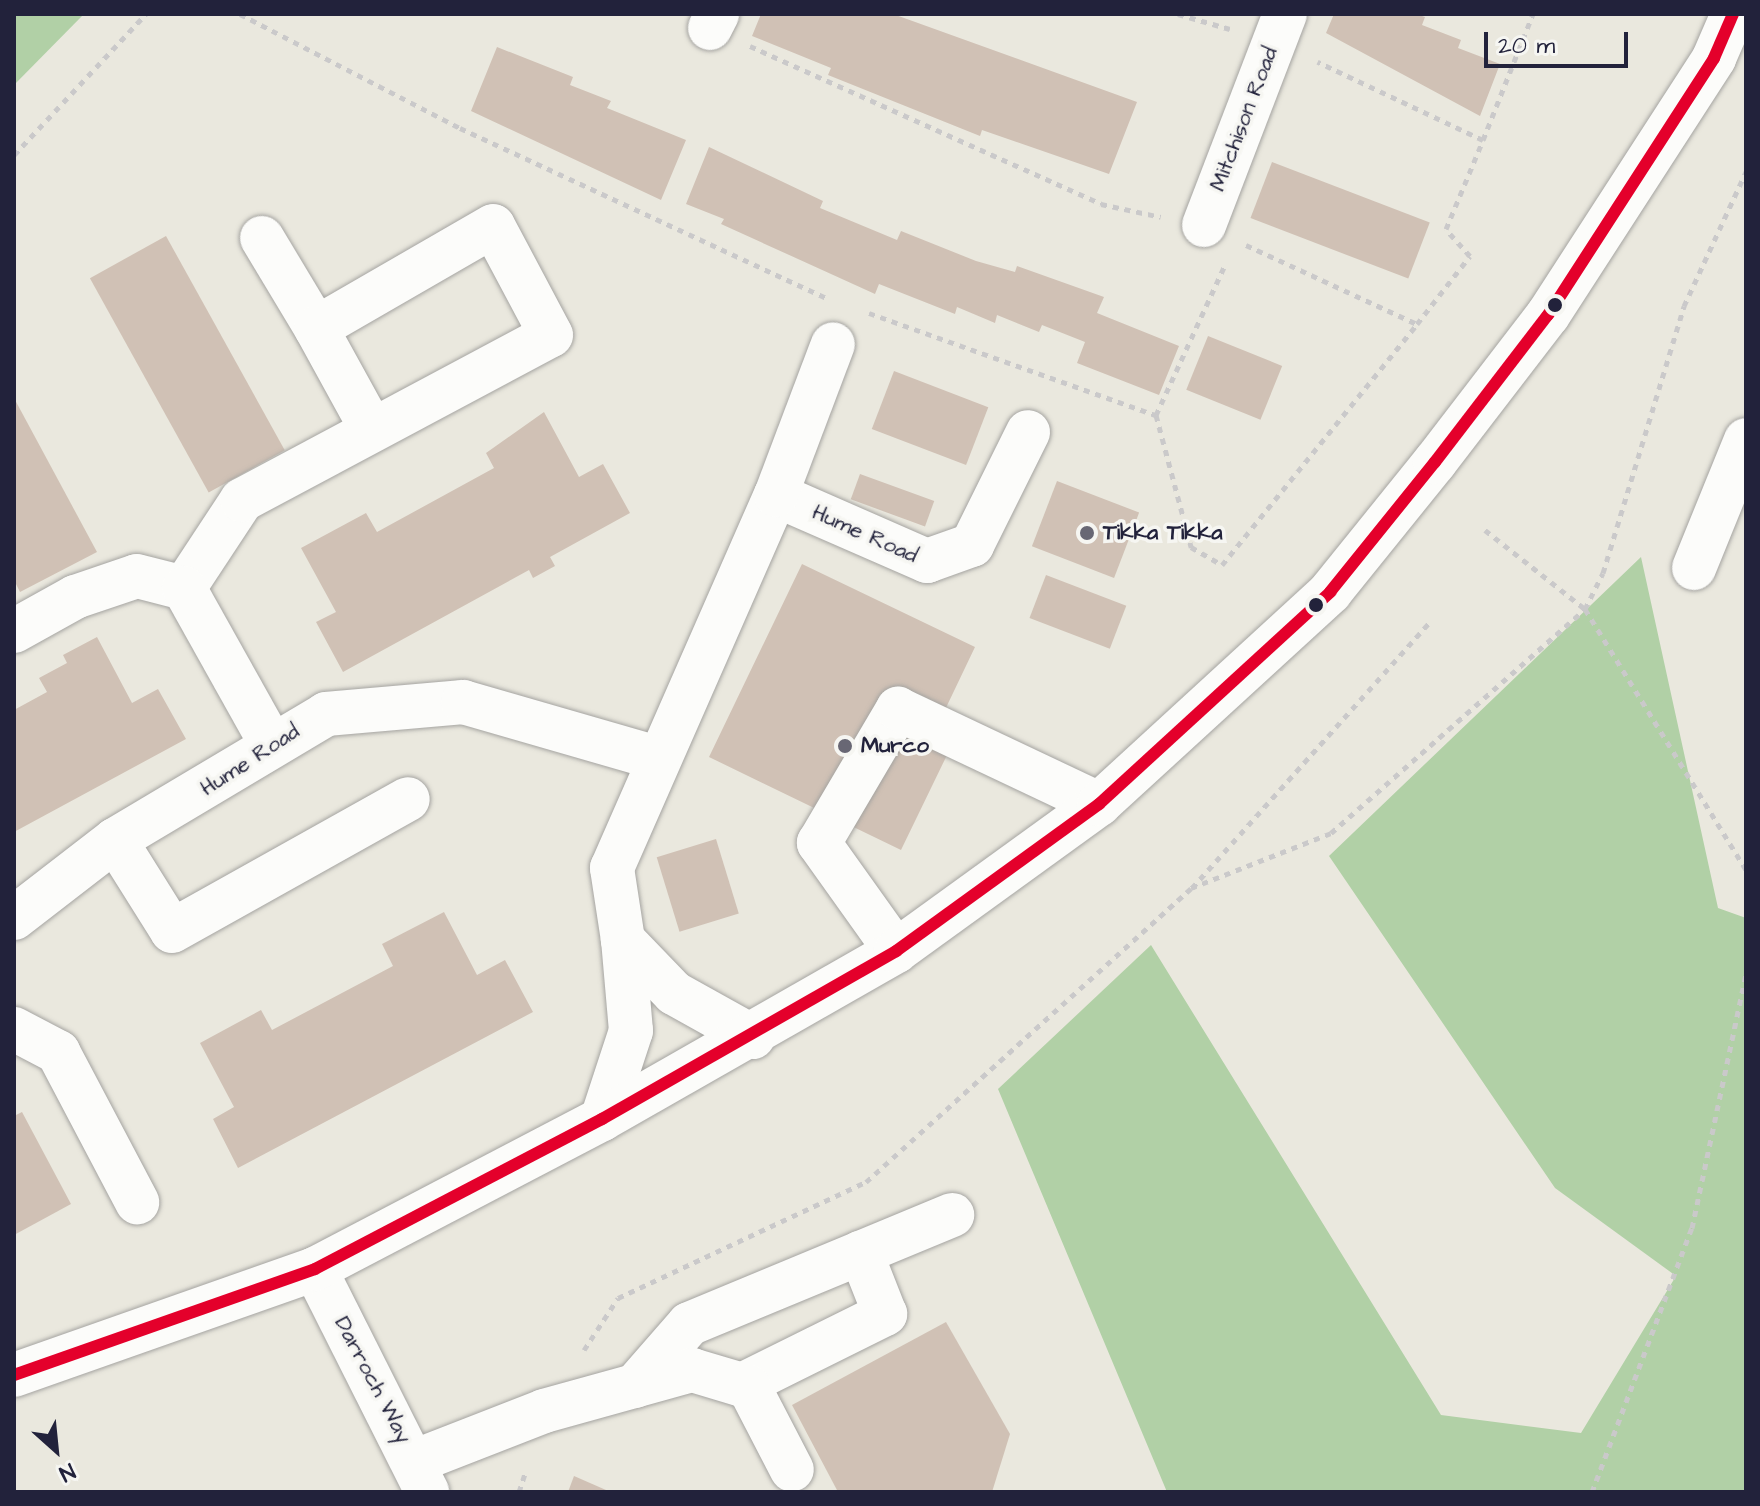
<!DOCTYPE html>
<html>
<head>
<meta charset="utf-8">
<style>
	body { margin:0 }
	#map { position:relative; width:1760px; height:1506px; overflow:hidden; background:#eae8de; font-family:"Architects Daughter",sans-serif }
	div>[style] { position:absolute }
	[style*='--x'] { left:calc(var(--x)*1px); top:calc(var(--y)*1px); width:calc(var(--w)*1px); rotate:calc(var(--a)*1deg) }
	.forest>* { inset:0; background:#b1d0a6 }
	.building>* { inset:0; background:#d0c1b5; transform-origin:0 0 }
	.path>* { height:5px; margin-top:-2.5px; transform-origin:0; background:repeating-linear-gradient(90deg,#cac9ca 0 6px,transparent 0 12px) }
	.roads { filter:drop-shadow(0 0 2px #a5a4a1) drop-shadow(0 0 2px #a5a4a1) }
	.minor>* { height:44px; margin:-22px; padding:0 22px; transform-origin:22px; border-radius:22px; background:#fcfcfa }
	.bus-1>* { height:12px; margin:-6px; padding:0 6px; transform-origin:6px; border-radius:6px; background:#e4002b }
	.dots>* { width:22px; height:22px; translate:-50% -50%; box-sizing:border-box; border:4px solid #f6f6f2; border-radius:50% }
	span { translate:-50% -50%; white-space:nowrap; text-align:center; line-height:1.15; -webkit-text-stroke:7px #f6f6f2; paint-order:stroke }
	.street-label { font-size:22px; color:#22223b }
	.poi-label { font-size:22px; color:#22223b; font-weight:700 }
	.left { translate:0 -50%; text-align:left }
	.frame { position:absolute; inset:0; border:16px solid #22223b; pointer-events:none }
	.north { position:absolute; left:16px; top:1410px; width:80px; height:80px; -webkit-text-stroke:6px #f6f6f2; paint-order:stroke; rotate:153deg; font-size:22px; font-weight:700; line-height:32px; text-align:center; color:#22223b }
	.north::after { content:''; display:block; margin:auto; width:28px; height:36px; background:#22223b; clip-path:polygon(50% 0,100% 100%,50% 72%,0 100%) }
	.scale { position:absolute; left:1484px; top:32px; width:144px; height:36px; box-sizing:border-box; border:4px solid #22223b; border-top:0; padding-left:10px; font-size:24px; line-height:28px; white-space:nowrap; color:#22223b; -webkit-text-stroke:6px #f6f6f2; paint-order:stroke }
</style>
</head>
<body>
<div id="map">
	<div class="forest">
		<i style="clip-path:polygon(14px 14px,84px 14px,14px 85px)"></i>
		<i style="clip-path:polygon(1641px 557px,1718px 908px,1746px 918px,1746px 1492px,1167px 1492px,998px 1089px,1151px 945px,1441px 1415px,1581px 1433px,1676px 1276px,1555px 1188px,1329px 856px)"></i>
	</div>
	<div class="building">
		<i style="clip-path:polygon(761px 14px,893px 14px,1137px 102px,1109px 174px,982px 130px,980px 136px,828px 75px,831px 68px,752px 36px)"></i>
		<i style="clip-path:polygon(1334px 14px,1416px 14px,1425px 17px,1422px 25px,1461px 40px,1458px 48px,1500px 64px,1480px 116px,1326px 33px)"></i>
		<i style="clip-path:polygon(497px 47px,573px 77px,570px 85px,611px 101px,607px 108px,686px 140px,661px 200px,471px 111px)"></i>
		<i style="clip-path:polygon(709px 147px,823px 201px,820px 208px,897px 240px,901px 231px,976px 261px,1015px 272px,1017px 266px,1104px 297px,1097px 313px,1179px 346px,1159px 395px,1077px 363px,1085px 342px,1042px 325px,1039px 332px,997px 315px,995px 323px,957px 307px,955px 314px,879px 284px,875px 294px,721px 224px,724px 219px,686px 204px)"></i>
		<i style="left:1272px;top:162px;width:169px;height:60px;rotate:21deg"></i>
		<i style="left:166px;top:236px;width:245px;height:87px;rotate:61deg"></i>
		<i style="left:1208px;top:336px;width:80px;height:58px;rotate:22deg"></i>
		<i style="left:894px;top:371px;width:101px;height:62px;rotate:21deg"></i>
		<i style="clip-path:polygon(14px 398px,97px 552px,20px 592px,14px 580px)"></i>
		<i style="clip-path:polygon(544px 412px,579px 477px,603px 464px,630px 513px,550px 557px,555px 566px,533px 578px,529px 570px,343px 672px,316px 622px,336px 612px,301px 548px,366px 513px,377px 532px,494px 468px,486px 453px)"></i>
		<i style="left:860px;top:474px;width:79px;height:27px;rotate:20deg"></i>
		<i style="left:1057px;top:481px;width:88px;height:70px;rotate:21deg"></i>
		<i style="clip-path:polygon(802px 564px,975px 647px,943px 714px,963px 722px,901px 850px,709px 757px)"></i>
		<i style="left:1046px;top:575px;width:86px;height:46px;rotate:21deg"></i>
		<i style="clip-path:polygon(97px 637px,132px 703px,158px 689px,186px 739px,14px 832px,14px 710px,47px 692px,39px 678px,67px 663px,63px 655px)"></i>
		<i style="left:716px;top:839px;width:78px;height:62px;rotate:73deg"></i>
		<i style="clip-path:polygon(444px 912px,477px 975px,505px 960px,533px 1012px,238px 1168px,213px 1119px,234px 1107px,200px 1043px,261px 1010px,272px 1030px,393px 966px,382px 944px)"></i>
		<i style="clip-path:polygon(22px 1112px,71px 1204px,14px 1235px,14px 1116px)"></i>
		<i style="clip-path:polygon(946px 1322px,1010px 1434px,992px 1492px,838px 1492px,792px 1405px)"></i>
		<i style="clip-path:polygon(574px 1476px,606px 1490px,605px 1492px,568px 1492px)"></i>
	</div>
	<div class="path">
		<i style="--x:240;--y:14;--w:248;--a:27.4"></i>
		<i style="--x:460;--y:128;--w:404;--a:24.9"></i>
		<i style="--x:1178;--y:14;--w:54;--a:16.1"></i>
		<i style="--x:750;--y:46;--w:385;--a:24.2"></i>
		<i style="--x:1101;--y:204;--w:61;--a:12.2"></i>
		<i style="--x:1483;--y:140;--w:136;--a:-68.4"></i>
		<i style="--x:14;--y:155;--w:193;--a:-46.9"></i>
		<i style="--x:1246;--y:245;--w:188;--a:24.8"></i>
		<i style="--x:1417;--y:324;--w:86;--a:-52.1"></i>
		<i style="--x:1470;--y:256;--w:36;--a:-132"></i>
		<i style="--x:1446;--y:229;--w:96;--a:-67.4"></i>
		<i style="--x:1483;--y:140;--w:183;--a:-154.7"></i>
		<i style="--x:869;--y:313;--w:305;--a:19.6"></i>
		<i style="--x:1156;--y:415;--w:137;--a:75.1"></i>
		<i style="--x:1191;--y:547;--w:36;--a:30"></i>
		<i style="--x:1222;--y:565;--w:310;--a:-51"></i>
		<i style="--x:1156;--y:415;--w:163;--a:-65.3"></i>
		<i style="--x:1485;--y:530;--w:127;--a:38.3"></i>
		<i style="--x:1585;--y:609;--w:307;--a:58.3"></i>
		<i style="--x:1192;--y:888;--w:358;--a:-48.2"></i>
		<i style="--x:584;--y:1350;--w:62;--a:-56.8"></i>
		<i style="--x:618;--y:1298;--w:274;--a:-25.1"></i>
		<i style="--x:866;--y:1182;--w:438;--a:-42.1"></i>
		<i style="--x:1191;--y:888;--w:150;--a:-21.4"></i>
		<i style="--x:1331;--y:833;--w:339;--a:-41.4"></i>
		<i style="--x:1585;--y:609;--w:40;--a:-63.4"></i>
		<i style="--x:1603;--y:573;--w:279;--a:-73.1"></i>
		<i style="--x:1684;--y:306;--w:148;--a:-65.2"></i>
		<i style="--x:519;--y:1492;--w:23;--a:-72"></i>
		<i style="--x:1592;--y:1492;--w:282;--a:-69.3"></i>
		<i style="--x:1692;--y:1228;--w:261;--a:-78"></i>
	</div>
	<div class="roads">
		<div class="minor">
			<i style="--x:710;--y:28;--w:16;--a:-63"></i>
			<i style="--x:1204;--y:225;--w:226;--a:-69"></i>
			<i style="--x:262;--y:238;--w:105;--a:59"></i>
			<i style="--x:776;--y:495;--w:165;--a:23.6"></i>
			<i style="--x:927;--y:561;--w:48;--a:-19.6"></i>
			<i style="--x:972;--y:545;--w:126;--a:-63.6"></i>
			<i style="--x:1694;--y:568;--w:138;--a:-67.9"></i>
			<i style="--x:184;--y:588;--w:105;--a:-56.6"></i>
			<i style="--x:242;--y:500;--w:350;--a:-28.1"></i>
			<i style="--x:551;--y:335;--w:123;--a:-118"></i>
			<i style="--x:493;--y:226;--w:204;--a:150"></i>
			<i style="--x:316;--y:328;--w:116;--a:61.2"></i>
			<i style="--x:14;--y:631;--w:70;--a:-29.1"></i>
			<i style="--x:75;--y:597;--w:65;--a:-18.7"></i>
			<i style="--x:137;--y:576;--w:49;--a:14.3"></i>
			<i style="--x:184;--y:588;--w:176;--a:60.8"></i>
			<i style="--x:115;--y:840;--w:107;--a:57.9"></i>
			<i style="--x:172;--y:931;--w:270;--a:-29.2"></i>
			<i style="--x:14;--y:918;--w:128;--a:-37.7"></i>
			<i style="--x:115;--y:840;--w:246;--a:-30.8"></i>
			<i style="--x:326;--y:714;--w:138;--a:-5"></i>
			<i style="--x:463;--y:702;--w:202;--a:16.1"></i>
			<i style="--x:896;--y:951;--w:133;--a:-125.5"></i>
			<i style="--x:819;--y:843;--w:156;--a:-59.5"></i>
			<i style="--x:898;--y:709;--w:222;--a:25.3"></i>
			<i style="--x:14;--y:1029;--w:50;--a:27.6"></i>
			<i style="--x:58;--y:1052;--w:170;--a:62.2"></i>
			<i style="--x:753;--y:1037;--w:90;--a:-150.9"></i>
			<i style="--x:674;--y:993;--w:74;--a:-133.9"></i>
			<i style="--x:623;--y:940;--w:73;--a:-98.7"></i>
			<i style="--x:612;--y:868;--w:407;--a:-66.3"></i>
			<i style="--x:776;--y:495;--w:161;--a:-69.3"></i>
			<i style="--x:602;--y:1119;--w:93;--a:-71.8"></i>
			<i style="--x:631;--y:1031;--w:91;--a:-95"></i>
			<i style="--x:315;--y:1269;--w:250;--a:63.3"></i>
			<i style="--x:14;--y:1375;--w:319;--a:-19.4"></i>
			<i style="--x:315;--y:1269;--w:324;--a:-27.6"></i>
			<i style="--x:602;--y:1119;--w:339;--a:-29.7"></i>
			<i style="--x:896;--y:951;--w:251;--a:-35.9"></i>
			<i style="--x:1099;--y:804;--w:314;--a:-42.5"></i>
			<i style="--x:1330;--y:592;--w:167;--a:-51.1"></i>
			<i style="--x:1435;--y:462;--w:185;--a:-52.5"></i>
			<i style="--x:1548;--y:315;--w:306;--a:-57.1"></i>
			<i style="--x:1714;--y:58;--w:48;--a:-66.6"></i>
			<i style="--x:742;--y:1385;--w:160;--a:-26.4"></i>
			<i style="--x:885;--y:1314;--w:66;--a:-111.5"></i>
			<i style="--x:635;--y:1386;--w:82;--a:-48.9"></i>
			<i style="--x:689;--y:1324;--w:285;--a:-22.5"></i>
			<i style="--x:416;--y:1461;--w:137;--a:-21.3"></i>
			<i style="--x:544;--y:1411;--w:154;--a:-15.5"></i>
			<i style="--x:692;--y:1370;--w:59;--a:16.6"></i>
			<i style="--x:749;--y:1387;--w:93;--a:62.6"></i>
		</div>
	</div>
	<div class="bus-1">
		<i style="--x:14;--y:1375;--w:319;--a:-19.4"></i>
		<i style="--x:315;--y:1269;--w:324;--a:-27.6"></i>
		<i style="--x:602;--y:1119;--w:339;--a:-29.7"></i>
		<i style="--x:896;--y:951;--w:251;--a:-35.9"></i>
		<i style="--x:1099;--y:804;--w:314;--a:-42.5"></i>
		<i style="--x:1330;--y:592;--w:167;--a:-51.1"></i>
		<i style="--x:1435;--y:462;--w:185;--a:-52.5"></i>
		<i style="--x:1548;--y:315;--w:306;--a:-57.1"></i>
		<i style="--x:1714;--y:58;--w:48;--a:-66.6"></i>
	</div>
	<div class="dots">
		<i style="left:1555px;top:305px;background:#22223b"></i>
		<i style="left:1087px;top:533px;background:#686774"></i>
		<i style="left:1316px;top:605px;background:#22223b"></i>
		<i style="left:845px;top:746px;background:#686774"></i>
	</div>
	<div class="street-label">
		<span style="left:1244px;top:119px;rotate:-69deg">Mitchison Road</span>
		<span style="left:865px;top:534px;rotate:24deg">Hume Road</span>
		<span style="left:250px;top:760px;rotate:-33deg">Hume Road</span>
		<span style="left:373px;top:1380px;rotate:62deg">Darroch Way</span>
	</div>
	<div class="poi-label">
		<span class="left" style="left:1103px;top:533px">Tikka Tikka</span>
		<span class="left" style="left:861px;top:746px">Murco</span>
	</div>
	<div class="frame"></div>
	<div class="north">N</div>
	<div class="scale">20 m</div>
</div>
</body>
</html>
